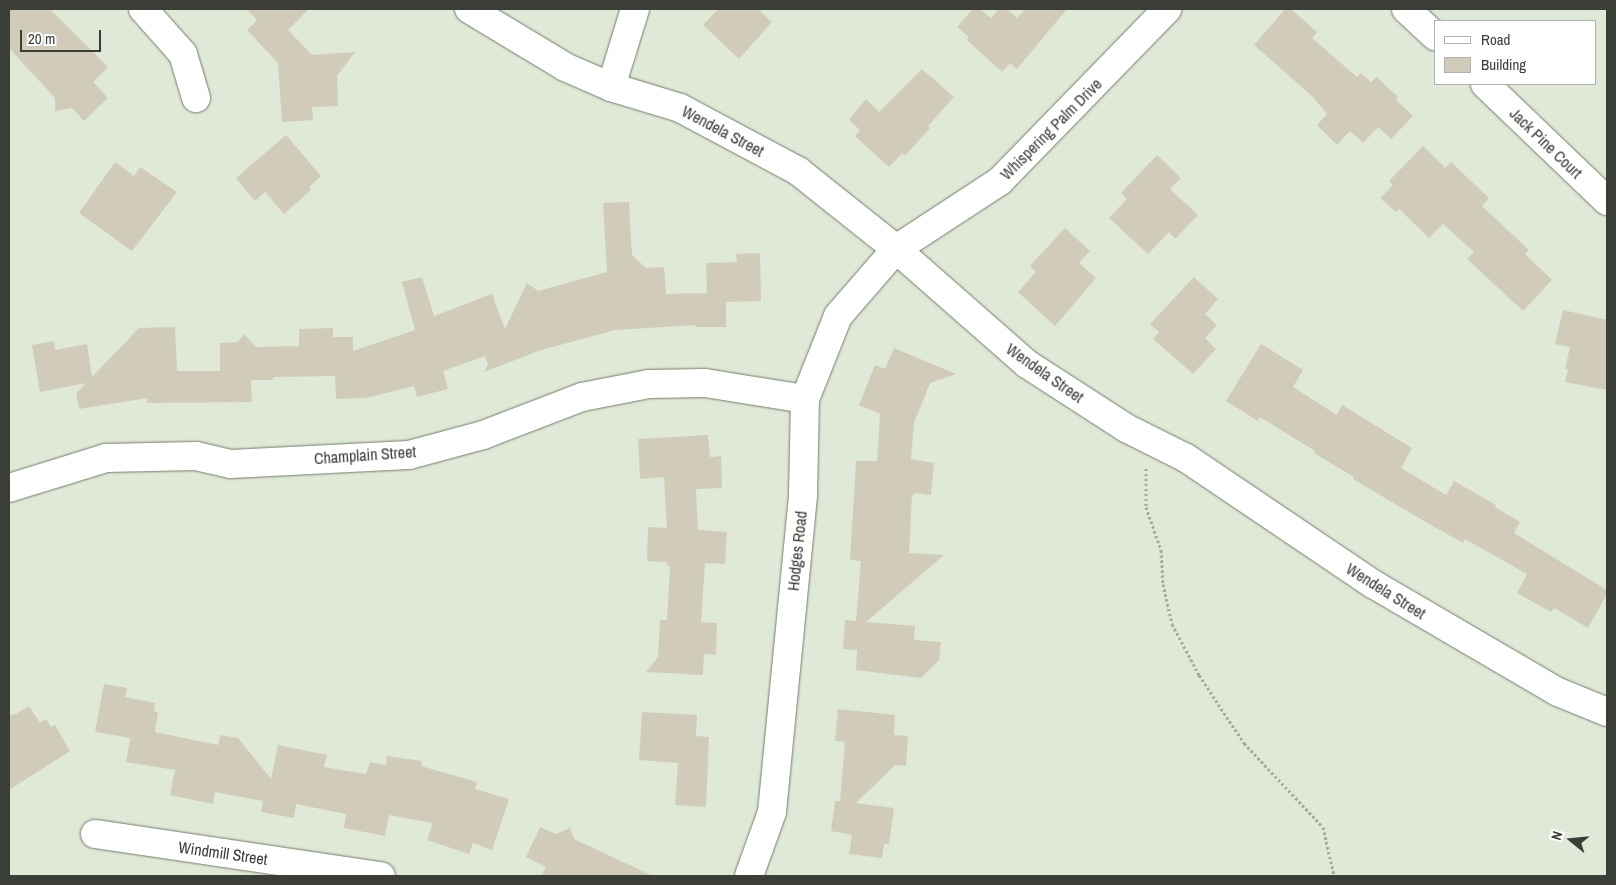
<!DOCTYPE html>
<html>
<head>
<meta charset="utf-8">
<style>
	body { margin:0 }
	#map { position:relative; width:1616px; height:885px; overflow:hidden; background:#e0e9d7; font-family:"Archivo Narrow",sans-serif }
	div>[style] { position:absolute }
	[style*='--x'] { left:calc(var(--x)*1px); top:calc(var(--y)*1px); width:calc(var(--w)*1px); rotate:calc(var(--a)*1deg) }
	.building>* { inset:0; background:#d0ccb9 }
	.path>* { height:3px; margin-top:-1.5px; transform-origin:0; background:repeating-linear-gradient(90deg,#a3aa9c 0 2.5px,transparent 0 5px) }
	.roads { filter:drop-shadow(0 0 1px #757c6c) drop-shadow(0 0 1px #757c6c) }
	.minor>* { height:28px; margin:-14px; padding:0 14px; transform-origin:14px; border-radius:14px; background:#fff }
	span { translate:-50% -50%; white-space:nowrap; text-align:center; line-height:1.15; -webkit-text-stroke:5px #fff; paint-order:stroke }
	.street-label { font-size:16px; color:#3b3e37 }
	.frame { position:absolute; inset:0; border:10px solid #3b3e37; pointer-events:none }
	.legend { position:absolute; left:1434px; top:20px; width:162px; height:65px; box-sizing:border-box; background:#fff; border:1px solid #b1b2af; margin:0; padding:6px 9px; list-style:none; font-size:15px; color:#3b3e37 }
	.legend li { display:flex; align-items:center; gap:10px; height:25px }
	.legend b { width:25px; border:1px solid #b1b2af }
	.north { position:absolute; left:1546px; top:815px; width:50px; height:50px; -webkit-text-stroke:4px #fff; paint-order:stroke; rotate:287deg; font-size:14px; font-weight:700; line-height:20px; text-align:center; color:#3b3e37 }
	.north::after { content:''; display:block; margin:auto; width:18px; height:22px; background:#3b3e37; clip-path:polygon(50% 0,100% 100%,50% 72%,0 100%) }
	.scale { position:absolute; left:20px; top:30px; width:81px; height:22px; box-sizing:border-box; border:2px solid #3b3e37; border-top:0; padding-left:6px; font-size:15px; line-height:18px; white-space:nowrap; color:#3b3e37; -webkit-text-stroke:4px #fff; paint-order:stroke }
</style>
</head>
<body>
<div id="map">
	<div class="building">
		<i style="clip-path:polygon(9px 9px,50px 9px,108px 67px,93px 82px,108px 98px,84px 121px,72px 108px,55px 111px,55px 98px,9px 48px)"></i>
		<i style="clip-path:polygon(247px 9px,309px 9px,288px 30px,312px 55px,355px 52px,337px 76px,338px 106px,312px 107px,313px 120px,282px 122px,278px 63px,247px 30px,257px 20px)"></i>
		<i style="clip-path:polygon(718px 9px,758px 9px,772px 22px,739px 59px,703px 25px)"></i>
		<i style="clip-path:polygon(973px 9px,980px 9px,991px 18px,999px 9px,1007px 9px,1017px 18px,1025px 9px,1067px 9px,1017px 69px,1010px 63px,1002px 72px,967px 40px,969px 37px,957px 27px)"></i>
		<i style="clip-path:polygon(1285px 9px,1291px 9px,1317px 32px,1312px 38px,1357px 77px,1361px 73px,1371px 82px,1377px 77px,1398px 97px,1396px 100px,1413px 116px,1391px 139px,1378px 127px,1363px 143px,1350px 131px,1337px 145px,1317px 125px,1327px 114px,1313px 97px,1254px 45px)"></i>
		<i style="clip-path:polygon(922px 69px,954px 97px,928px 126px,930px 128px,905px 156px,902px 153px,889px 167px,855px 136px,860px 130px,849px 120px,866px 99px,879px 112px)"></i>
		<i style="clip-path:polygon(286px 135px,321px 176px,309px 187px,311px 190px,284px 214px,265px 192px,255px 201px,236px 178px)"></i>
		<i style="clip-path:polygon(1423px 146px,1445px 168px,1451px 162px,1489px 198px,1482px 206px,1529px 250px,1525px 254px,1552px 280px,1523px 311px,1467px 259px,1474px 252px,1443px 224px,1429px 238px,1399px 209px,1396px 212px,1380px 198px,1393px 185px,1389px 181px)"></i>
		<i style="clip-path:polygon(1157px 155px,1181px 178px,1170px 189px,1198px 215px,1175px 239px,1169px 232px,1148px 254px,1109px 218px,1127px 199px,1121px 193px)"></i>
		<i style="clip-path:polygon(115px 162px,134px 176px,140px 167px,177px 192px,132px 251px,79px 213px)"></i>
		<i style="clip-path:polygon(629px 202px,632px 255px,646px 268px,664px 267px,666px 294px,707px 293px,706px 263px,737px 262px,736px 254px,760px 253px,761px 301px,726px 302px,726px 327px,696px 327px,696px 325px,615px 330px,538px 351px,484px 372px,488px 364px,485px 356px,443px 371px,448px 389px,417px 397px,414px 386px,366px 398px,336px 399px,335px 376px,273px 377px,273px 380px,251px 380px,252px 402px,147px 403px,147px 398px,79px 409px,76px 394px,86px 383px,40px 392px,32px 345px,54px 341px,55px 350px,87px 344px,92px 377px,139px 328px,175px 327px,177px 371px,220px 371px,220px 343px,238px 342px,244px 334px,256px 347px,299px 346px,299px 329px,333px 328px,333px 337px,353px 337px,353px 351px,415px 330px,402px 282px,422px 277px,434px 316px,492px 294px,505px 329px,527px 283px,538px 291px,607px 272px,603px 203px)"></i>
		<i style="clip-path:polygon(1065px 228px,1090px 251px,1079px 263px,1096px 278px,1055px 326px,1018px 292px,1036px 272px,1030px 266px)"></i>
		<i style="clip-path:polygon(1194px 277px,1218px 299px,1205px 314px,1217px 325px,1205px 338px,1216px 349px,1193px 374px,1153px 339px,1159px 332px,1150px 324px)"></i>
		<i style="clip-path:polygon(1563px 310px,1607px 320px,1607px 390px,1565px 382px,1568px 369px,1565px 369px,1570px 347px,1555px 344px)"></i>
		<i style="clip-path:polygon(1261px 344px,1303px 370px,1293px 387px,1337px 415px,1342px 405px,1412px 448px,1401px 468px,1446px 495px,1454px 481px,1496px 505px,1495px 507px,1520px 522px,1514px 533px,1607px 590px,1607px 594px,1588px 628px,1554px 608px,1551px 612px,1517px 593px,1527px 574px,1465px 539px,1463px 543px,1429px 524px,1353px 479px,1354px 477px,1314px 453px,1315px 451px,1260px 417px,1258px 421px,1226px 401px)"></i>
		<i style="clip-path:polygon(894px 348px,956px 374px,930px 383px,914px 423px,911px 459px,934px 463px,931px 495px,915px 493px,912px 496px,909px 553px,944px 555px,866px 622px,915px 626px,914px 640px,941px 642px,939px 660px,921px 678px,856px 670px,857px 650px,843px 649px,845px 620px,856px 621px,861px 561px,850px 560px,856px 461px,877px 461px,880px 414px,859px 405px,875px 365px,885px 369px)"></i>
		<i style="clip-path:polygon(708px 435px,710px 457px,721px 456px,722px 488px,696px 489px,698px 530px,727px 532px,725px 564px,705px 563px,701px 622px,717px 623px,716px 655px,704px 654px,703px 675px,646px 672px,658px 657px,660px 620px,667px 620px,670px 566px,667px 566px,667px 562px,647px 561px,648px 527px,667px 528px,664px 477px,640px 479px,638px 439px)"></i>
		<i style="clip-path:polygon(104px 684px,127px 688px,125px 697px,155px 703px,154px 711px,158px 712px,155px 732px,218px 745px,220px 735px,238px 738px,271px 779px,278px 745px,327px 755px,324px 767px,366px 774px,370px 762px,386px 765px,387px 756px,422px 761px,421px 766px,477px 782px,475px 789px,509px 799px,492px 850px,473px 843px,469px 854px,427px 840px,433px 823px,389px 815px,385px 836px,344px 828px,346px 814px,296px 804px,294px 818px,261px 812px,263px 801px,215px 792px,213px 804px,170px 795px,175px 770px,126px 762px,130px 738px,95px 732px)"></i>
		<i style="clip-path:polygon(29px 706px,40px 723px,46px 719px,51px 727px,55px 725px,70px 751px,9px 790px,9px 715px,16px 714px)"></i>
		<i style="clip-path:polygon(838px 709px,895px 715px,894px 735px,908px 736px,906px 766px,895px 765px,856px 803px,894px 808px,889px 844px,884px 844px,882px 858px,849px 854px,852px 835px,831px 831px,835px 801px,840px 801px,845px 742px,835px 741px)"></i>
		<i style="clip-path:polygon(642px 712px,697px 715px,696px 736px,709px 737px,706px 807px,675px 805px,678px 763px,639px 760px)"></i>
		<i style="clip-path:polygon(540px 827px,556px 834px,570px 828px,574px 839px,653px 876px,541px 876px,546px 867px,526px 857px)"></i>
	</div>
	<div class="path">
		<i style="--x:1146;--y:468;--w:39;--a:90"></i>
		<i style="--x:1146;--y:507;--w:46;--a:70.8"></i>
		<i style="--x:1161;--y:550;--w:34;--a:87"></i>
		<i style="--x:1163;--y:584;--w:41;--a:77.3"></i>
		<i style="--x:1172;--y:624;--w:58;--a:62.1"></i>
		<i style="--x:1199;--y:675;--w:82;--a:56.5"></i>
		<i style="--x:1244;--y:743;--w:115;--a:46.8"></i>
		<i style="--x:1323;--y:827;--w:50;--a:77.3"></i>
	</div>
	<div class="roads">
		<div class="minor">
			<i style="--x:143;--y:9;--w:60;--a:48.4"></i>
			<i style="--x:183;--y:54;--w:46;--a:73.5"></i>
			<i style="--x:469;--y:9;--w:112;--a:31.1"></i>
			<i style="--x:565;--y:67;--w:50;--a:23.5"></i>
			<i style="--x:611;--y:87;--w:72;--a:16.9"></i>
			<i style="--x:680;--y:108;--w:134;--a:28.1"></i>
			<i style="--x:798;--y:171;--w:125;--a:38.5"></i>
			<i style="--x:896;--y:249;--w:174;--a:41.3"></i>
			<i style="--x:1027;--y:364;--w:118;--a:32.9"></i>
			<i style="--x:1126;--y:428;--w:67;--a:26.6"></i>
			<i style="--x:1186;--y:458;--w:225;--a:34"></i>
			<i style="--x:1373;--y:584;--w:214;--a:30.3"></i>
			<i style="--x:1558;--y:692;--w:53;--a:22.2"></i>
			<i style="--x:1406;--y:9;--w:40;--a:43"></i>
			<i style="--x:1485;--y:84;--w:169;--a:43.8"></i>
			<i style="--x:611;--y:87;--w:82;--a:-72.9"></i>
			<i style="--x:9;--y:488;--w:102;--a:-17.2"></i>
			<i style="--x:106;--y:458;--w:90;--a:-1.3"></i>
			<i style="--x:196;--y:456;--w:36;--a:13"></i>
			<i style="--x:231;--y:464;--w:178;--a:-2.9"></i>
			<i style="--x:409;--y:455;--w:77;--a:-15.1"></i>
			<i style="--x:483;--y:435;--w:106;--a:-21"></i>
			<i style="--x:582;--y:397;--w:68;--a:-11"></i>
			<i style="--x:649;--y:384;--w:56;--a:-1"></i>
			<i style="--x:705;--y:383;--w:101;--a:9.1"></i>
			<i style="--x:95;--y:834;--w:289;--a:8.4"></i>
			<i style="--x:749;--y:876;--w:68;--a:-70.2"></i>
			<i style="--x:772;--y:812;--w:320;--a:-84.4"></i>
			<i style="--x:803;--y:494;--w:95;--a:-88.8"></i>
			<i style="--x:805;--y:399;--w:89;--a:-68.3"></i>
			<i style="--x:838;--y:316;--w:89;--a:-49.1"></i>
			<i style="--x:896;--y:249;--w:124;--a:-33.2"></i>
			<i style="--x:1000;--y:181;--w:240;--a:-45.8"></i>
		</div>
	</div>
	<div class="street-label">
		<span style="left:1051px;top:129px;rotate:-45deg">Whispering Palm Drive</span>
		<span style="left:723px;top:131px;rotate:28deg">Wendela Street</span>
		<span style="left:1546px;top:143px;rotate:44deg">Jack Pine Court</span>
		<span style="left:1045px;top:373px;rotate:35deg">Wendela Street</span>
		<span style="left:365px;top:455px;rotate:-4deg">Champlain Street</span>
		<span style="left:797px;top:551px;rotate:-84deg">Hodges Road</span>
		<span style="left:1386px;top:591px;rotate:32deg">Wendela Street</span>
		<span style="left:223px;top:853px;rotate:8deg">Windmill Street</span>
	</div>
	<div class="frame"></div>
	<ul class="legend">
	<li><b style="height:6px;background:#fff"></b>Road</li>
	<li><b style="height:14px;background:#d0ccb9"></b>Building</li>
	</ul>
	<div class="north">N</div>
	<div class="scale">20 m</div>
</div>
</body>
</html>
